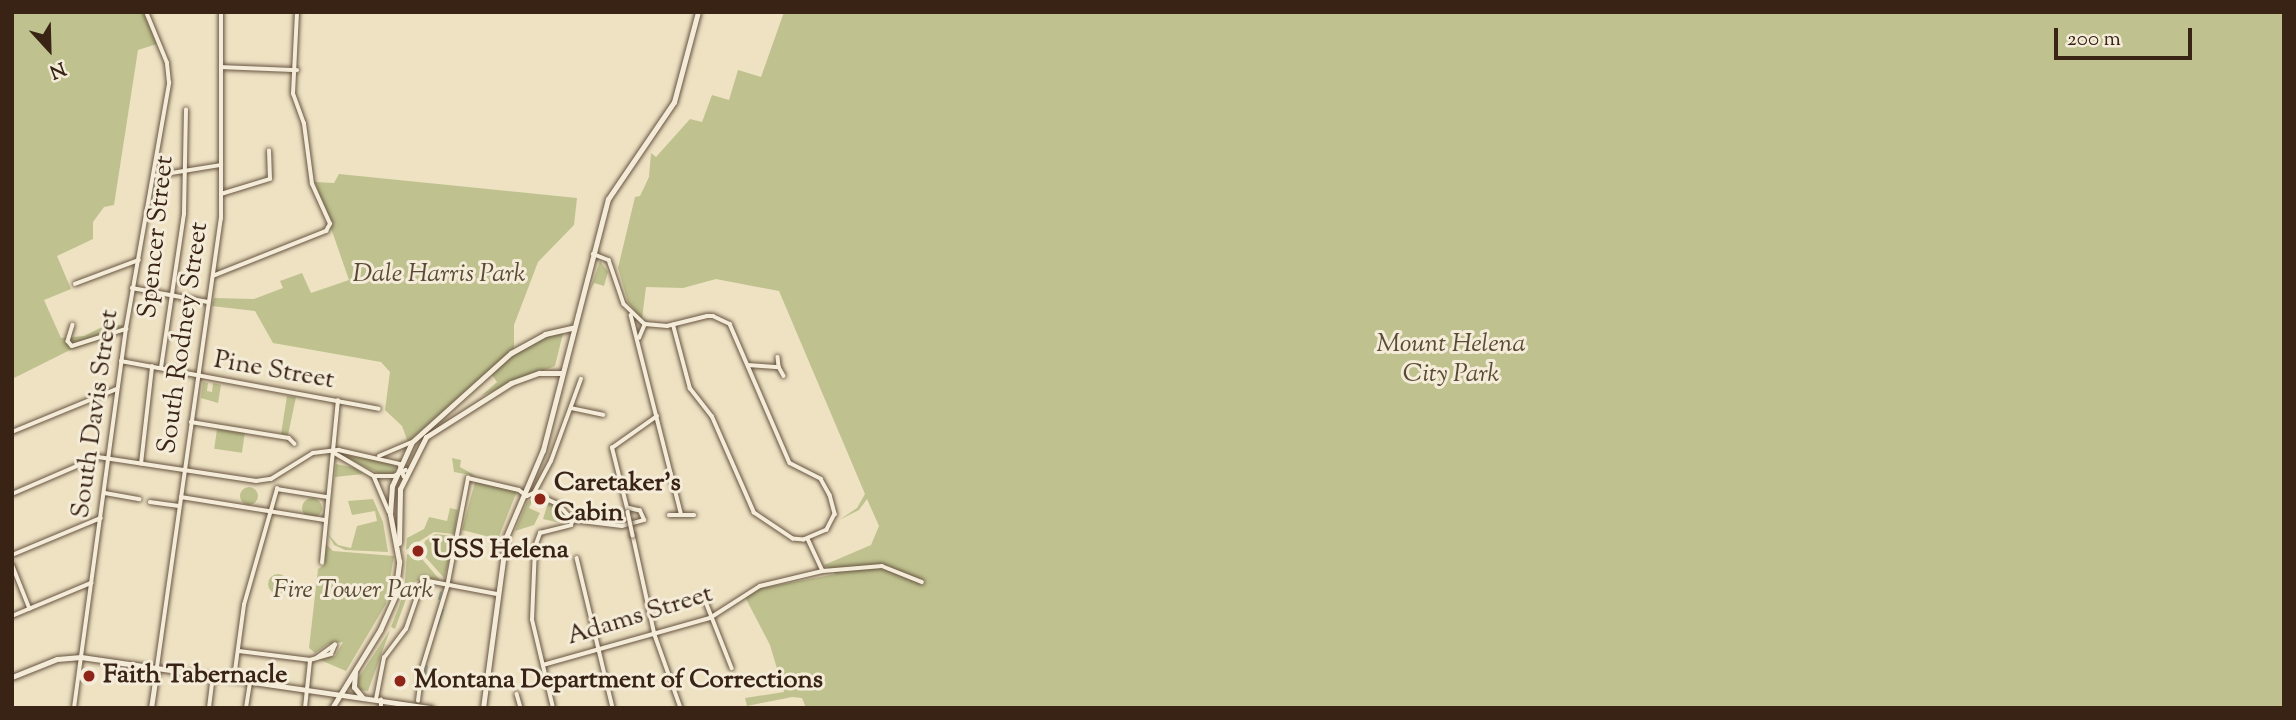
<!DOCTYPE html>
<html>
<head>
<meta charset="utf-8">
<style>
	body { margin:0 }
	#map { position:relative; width:2296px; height:720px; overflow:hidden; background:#eee2c3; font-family:"Sorts Mill Goudy",serif }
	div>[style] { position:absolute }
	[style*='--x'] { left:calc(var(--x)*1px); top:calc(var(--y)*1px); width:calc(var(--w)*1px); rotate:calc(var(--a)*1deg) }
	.green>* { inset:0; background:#bfc28f; transform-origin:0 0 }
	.round { border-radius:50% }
	.stream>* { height:2px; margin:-1px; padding:0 1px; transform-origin:1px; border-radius:1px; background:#99bdb5 }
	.roads { filter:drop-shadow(0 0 2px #665340) drop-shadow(0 0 2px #665340) }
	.street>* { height:3.5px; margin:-1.75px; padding:0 1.75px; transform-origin:1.75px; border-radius:1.75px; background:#f4ecd8 }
	.secondary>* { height:5px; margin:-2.5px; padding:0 2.5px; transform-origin:2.5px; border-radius:2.5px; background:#f4ecd8 }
	.bridges { filter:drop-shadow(0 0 2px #665340) drop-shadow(0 0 2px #665340) }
	.street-bridge>* { height:3.5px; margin:-1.75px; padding:0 1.75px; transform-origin:1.75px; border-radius:1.75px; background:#f4ecd8 }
	.dots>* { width:19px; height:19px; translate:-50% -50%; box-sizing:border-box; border:4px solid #f4ecd8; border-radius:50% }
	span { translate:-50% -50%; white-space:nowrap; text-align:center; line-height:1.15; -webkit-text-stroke:6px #f4ecd8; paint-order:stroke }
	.street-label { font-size:26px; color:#382315 }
	.park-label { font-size:26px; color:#5a4b34; font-style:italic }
	.poi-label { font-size:26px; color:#382315; font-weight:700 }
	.left { translate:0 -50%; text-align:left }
	.frame { position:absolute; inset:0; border:14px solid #382315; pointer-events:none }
	.north { position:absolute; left:14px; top:14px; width:70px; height:70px; -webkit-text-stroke:5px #f4ecd8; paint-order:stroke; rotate:158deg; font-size:19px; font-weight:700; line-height:28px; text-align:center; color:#382315 }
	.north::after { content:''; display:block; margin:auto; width:24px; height:32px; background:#382315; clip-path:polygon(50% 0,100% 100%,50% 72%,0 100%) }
	.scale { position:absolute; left:2054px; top:28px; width:138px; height:32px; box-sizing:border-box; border:4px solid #382315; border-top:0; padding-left:9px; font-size:21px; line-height:24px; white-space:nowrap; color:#382315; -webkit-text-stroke:5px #f4ecd8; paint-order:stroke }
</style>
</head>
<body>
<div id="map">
	<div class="green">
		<i style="clip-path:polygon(12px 12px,143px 12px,157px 44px,138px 50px,114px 205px,104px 207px,93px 222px,93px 239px,57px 256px,71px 289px,44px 300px,61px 338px,84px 336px,104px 326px,123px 325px,120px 333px,68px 351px,12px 379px)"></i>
		<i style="clip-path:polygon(784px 12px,2284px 12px,2284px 708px,806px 708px,802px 698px,792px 697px,747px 706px,745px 698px,784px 692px,770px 645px,745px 597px,757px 589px,836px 574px,824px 565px,871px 545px,879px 526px,867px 499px,859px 510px,839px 520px,857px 508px,865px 494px,779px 291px,716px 279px,683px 288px,646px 287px,642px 319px,628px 302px,618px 268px,635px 197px,640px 196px,649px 177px,651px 153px,656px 157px,690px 119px,702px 122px,712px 95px,729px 100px,738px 70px,761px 77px)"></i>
		<i style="clip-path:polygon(339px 174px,577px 198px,574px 225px,538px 262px,514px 325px,514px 348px,408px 442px,402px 426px,385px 410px,390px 372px,381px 362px,273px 343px,255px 311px,212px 306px,214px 298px,254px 299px,283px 288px,280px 281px,302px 273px,311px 293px,349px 280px,315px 182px,334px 183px)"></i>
		<i style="clip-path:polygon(600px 261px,608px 272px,604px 286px,594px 283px,589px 292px)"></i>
		<i style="clip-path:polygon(556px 333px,563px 333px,555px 366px,481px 396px,497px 382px,490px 372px,530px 344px)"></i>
		<i style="clip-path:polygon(203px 382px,208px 383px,207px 391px,212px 392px,213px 383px,221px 385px,218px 403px,201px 398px)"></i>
		<i style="clip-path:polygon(287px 396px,296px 397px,288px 435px,281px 434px)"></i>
		<i style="left:217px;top:429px;width:28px;height:20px;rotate:8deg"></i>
		<i style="clip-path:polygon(339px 454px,389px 462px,396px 467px,393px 473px,382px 475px)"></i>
		<i style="clip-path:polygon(452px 458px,461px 460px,460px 467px,476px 476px,454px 472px)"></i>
		<i style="clip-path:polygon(336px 464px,355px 468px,363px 474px,335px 477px)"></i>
		<i style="clip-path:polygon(475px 482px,517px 491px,498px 539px,462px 530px)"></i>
		<i class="round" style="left:240px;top:487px;width:18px;height:18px"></i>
		<i style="clip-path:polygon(534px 498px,529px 508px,540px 513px,534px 525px,515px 531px,527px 502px)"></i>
		<i class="round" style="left:302px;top:498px;width:20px;height:20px"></i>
		<i style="clip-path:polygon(373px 499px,383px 522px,388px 552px,345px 550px,334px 545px,328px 534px,338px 545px,351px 548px,357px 526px,377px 521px,375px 511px,352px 515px,348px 501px)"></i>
		<i style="clip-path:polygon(549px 500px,565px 513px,560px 523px,543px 519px)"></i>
		<i style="clip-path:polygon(450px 508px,458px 510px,454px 534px,434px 532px,406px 550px,407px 538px,424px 529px,429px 517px,447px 521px)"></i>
		<i style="clip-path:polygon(435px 534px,456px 536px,444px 578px,422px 553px,425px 541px)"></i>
		<i style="clip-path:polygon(326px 544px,333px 551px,394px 556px,386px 604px,346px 671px,318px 659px,335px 656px,343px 642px,328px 644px,315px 653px,309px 648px,318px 569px,324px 565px)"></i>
		<i style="clip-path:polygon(407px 554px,422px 559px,440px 580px,425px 578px,412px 583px,395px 629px,391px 627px,404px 593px)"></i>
		<i class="round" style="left:268px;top:574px;width:20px;height:20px"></i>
		<i style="clip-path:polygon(390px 630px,368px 691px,360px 690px,357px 680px)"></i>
	</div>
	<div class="stream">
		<i style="--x:439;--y:599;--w:7;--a:-74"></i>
		<i style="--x:437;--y:627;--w:18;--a:-71"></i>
		<i style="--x:425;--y:678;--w:12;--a:-81"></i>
		<i style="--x:417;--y:687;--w:10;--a:-79"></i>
	</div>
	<div class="roads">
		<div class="street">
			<i style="--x:221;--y:67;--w:76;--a:2.3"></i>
			<i style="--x:153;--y:176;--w:69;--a:-9.2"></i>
			<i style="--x:221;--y:194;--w:51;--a:-17"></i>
			<i style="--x:270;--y:179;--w:28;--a:-92"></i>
			<i style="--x:593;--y:254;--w:17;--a:21"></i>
			<i style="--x:609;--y:260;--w:46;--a:71.2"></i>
			<i style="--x:624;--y:304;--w:29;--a:44"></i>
			<i style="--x:645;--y:324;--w:22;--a:5"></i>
			<i style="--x:667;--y:326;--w:41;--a:-14"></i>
			<i style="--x:707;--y:316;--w:6;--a:0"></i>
			<i style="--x:713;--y:316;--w:19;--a:25"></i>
			<i style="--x:730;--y:324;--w:151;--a:66.7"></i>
			<i style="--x:790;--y:463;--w:35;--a:27"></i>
			<i style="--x:821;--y:479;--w:18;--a:61"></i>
			<i style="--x:830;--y:495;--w:20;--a:75"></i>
			<i style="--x:835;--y:514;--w:18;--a:117"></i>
			<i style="--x:827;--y:530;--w:25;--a:157"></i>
			<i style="--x:804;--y:540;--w:11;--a:-175"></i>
			<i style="--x:793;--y:539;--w:47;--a:-146.3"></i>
			<i style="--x:754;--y:513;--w:105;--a:-113.6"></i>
			<i style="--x:712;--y:417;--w:36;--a:-128"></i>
			<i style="--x:690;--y:389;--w:66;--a:-104.9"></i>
			<i style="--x:213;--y:276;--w:122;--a:-21.7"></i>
			<i style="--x:326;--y:231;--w:8;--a:-60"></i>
			<i style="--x:330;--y:224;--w:44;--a:-114.2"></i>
			<i style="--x:312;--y:184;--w:61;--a:-97.6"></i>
			<i style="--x:304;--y:124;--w:32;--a:-110"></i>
			<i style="--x:293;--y:94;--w:82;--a:-87.2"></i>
			<i style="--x:75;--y:284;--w:68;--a:-20.6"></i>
			<i style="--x:132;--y:288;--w:77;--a:10.4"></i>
			<i style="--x:631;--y:315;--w:204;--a:75.8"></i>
			<i style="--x:73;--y:325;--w:17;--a:107"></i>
			<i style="--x:68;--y:341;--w:6;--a:51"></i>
			<i style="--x:72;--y:346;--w:57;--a:-17.5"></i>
			<i style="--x:639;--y:338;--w:15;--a:-67"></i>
			<i style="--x:778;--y:357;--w:10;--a:84"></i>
			<i style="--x:121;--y:361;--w:262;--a:10.5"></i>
			<i style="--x:748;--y:365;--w:31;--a:4"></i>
			<i style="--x:779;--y:367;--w:10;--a:61"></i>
			<i style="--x:161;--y:368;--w:156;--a:-81.5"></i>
			<i style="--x:184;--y:214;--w:104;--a:-88.9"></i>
			<i style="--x:571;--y:408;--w:33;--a:12"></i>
			<i style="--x:191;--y:422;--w:99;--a:9.3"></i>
			<i style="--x:289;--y:438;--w:8;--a:45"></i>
			<i style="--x:12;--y:432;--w:113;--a:-22.3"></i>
			<i style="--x:333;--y:452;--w:48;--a:30.3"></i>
			<i style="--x:374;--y:476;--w:20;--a:0"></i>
			<i style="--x:394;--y:476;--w:13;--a:-27"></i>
			<i style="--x:379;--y:456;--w:34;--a:-23"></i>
			<i style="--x:141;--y:464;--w:98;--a:-83.5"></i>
			<i style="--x:374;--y:476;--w:39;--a:67"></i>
			<i style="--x:105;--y:493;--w:35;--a:10"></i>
			<i style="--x:534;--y:493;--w:36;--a:-62"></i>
			<i style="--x:551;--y:461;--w:87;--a:-69.9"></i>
			<i style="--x:12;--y:494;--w:94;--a:-23.3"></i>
			<i style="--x:98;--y:457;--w:160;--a:8.6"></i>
			<i style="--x:256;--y:481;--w:15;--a:-8"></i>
			<i style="--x:271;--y:479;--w:49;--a:-31.8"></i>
			<i style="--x:313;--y:453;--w:26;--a:-7"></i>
			<i style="--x:339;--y:450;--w:63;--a:12.9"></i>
			<i style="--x:400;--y:464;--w:13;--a:72"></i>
			<i style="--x:181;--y:497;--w:145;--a:9.1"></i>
			<i style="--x:150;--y:502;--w:29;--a:8"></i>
			<i style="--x:628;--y:512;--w:66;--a:-104"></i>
			<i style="--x:612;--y:448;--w:55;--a:-35.4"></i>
			<i style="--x:669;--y:515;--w:25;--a:0"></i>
			<i style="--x:573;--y:520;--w:49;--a:7"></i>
			<i style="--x:622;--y:526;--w:23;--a:-15"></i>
			<i style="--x:644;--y:520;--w:10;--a:-114"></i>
			<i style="--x:640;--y:511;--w:13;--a:-167"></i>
			<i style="--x:633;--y:535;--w:102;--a:77.6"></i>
			<i style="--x:655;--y:635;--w:77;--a:70.4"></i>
			<i style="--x:808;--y:539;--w:35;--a:65"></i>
			<i style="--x:823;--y:571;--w:59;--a:-4.8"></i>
			<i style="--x:882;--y:566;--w:43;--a:21.8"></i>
			<i style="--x:12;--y:555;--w:96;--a:-22.6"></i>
			<i style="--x:577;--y:558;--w:154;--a:76.5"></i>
			<i style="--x:322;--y:563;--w:163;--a:-84.4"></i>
			<i style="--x:12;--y:564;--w:48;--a:68.2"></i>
			<i style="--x:448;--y:582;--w:106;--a:-79.1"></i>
			<i style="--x:468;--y:478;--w:52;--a:13.2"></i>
			<i style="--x:519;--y:490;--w:10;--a:37"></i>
			<i style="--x:527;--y:496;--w:8;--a:-23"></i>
			<i style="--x:534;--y:493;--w:26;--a:25"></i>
			<i style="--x:558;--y:504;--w:22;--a:47"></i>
			<i style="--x:706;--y:602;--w:71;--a:68.5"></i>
			<i style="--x:12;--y:616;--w:86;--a:-22.7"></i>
			<i style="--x:239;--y:651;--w:72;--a:7.2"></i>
			<i style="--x:310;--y:660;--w:22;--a:-16"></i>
			<i style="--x:331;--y:654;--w:10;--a:-66"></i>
			<i style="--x:335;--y:645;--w:22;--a:144"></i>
			<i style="--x:543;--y:665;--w:173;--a:-15.7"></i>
			<i style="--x:710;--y:618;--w:59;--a:-32.6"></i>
			<i style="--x:760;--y:586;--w:65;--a:-13.4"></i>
			<i style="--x:157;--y:667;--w:453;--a:-81.9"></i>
			<i style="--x:221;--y:219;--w:207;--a:-90"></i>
			<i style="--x:234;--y:678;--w:74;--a:-82.2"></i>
			<i style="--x:244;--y:605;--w:121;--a:-74.1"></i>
			<i style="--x:277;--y:489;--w:51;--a:9.1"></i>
			<i style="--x:517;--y:694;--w:15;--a:74"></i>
			<i style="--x:376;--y:699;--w:42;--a:-79"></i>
			<i style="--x:384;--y:658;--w:36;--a:-53"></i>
			<i style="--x:406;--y:629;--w:52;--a:-70.9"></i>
			<i style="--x:423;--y:580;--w:75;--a:10.7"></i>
			<i style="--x:418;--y:701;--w:32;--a:-83"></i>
			<i style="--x:422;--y:669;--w:86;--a:-73"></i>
			<i style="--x:74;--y:708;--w:384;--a:-82.2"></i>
			<i style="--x:126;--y:328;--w:249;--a:-80"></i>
			<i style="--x:169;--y:83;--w:20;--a:-96"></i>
			<i style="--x:167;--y:63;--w:55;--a:-112.4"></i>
			<i style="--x:209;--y:708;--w:32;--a:-83"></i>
			<i style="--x:246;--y:708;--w:25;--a:-81"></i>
			<i style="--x:305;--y:708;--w:47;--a:-83.9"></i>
			<i style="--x:381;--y:708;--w:8;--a:-90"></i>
			<i style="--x:553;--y:708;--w:90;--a:-103.4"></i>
			<i style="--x:532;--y:620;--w:73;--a:-87.6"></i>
			<i style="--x:535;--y:547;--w:15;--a:-70"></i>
			<i style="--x:540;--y:533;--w:32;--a:-14"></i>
			<i style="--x:571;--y:525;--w:5;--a:-68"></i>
		</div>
		<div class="secondary">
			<i style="--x:399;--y:543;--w:54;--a:-88.9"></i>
			<i style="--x:400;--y:489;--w:58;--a:-63.4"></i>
			<i style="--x:426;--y:437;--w:101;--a:-32.4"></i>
			<i style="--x:511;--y:383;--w:30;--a:-20"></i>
			<i style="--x:539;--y:373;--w:22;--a:0"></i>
			<i style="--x:355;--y:672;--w:15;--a:94"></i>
			<i style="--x:354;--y:687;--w:13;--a:51"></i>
			<i style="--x:12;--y:677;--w:48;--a:-21.8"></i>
			<i style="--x:57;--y:659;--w:24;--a:-5"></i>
			<i style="--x:81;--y:657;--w:354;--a:8.3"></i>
			<i style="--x:151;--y:708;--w:40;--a:-81.5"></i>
			<i style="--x:332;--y:708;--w:92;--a:-58.4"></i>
			<i style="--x:380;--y:630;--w:37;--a:-66"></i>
			<i style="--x:395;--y:596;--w:35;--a:-83"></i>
			<i style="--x:399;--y:561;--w:48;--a:-100.8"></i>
			<i style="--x:390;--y:514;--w:28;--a:-86"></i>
			<i style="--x:392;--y:486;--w:48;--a:-65.6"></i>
			<i style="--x:412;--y:442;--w:133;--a:-42"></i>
			<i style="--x:511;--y:353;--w:39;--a:-29"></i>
			<i style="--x:545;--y:334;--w:28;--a:-13"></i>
			<i style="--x:483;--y:708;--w:173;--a:-82.3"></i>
			<i style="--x:506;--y:537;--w:95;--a:-67"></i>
			<i style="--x:543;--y:450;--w:259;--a:-75.5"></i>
			<i style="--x:608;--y:199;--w:117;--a:-55.8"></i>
			<i style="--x:674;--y:102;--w:93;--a:-75.1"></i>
		</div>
	</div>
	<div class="bridges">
		<div class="street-bridge">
			<i style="--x:628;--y:512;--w:24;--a:78"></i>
		</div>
	</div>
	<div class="dots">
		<i style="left:540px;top:499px;background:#8f2418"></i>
		<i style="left:418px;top:551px;background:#8f2418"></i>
		<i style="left:89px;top:676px;background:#8f2418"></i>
		<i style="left:400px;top:681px;background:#8f2418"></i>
	</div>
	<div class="street-label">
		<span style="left:157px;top:237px;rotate:-84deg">Spencer Street</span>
		<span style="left:184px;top:338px;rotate:-82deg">South Rodney Street</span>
		<span style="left:274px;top:371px;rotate:10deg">Pine Street</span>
		<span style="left:96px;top:414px;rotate:-82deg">South Davis Street</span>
		<span style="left:640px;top:616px;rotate:-17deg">Adams Street</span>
	</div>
	<div class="park-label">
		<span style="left:439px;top:275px">Dale Harris Park</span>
		<span style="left:1451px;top:360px">Mount Helena<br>City Park</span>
		<span style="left:353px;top:591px">Fire Tower Park</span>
	</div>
	<div class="poi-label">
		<span class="left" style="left:554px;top:499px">Caretaker's<br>Cabin</span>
		<span class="left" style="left:432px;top:551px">USS Helena</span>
		<span class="left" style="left:103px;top:676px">Faith Tabernacle</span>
		<span class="left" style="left:414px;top:681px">Montana Department of Corrections</span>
	</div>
	<div class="frame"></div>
	<div class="north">N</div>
	<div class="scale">200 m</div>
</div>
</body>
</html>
